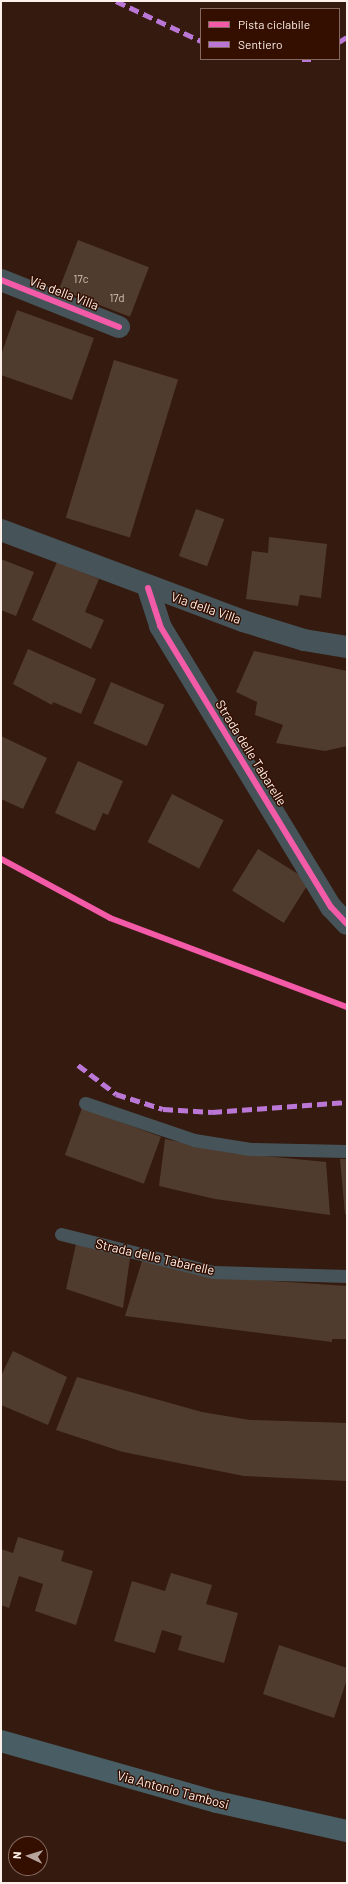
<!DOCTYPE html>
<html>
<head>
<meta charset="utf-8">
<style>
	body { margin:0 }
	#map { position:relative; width:348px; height:1884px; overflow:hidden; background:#351a0f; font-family:Barlow,sans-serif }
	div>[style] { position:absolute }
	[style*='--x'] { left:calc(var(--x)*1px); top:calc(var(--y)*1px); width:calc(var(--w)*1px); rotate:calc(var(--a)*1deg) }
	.building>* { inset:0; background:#503c2e; transform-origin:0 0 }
	.service>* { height:13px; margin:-6.5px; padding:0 6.5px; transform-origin:6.5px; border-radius:6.5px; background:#465459 }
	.minor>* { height:22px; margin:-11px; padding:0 11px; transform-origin:11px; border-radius:11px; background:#465459 }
	.secondary>* { height:22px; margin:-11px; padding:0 11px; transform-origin:11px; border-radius:11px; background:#485d64 }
	.quiet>* { height:5px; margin-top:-2.5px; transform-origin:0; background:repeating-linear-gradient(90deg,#ba77d6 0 10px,transparent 0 15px) }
	.cycleway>* { height:6px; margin:-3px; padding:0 3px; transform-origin:3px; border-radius:3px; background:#f35aa7 }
	span { translate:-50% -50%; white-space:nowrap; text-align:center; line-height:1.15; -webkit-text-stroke:3px #340f00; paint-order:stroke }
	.number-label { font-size:11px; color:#d2c3bb }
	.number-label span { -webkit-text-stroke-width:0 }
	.street-label { font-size:13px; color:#fdf0ea }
	.frame { position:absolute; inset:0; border:2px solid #fdf0ea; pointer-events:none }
	.legend { position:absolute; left:200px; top:8px; width:140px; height:52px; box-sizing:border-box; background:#340f00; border:1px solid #84695e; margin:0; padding:5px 7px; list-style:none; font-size:12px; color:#fdf0ea }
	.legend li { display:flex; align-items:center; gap:8px; height:20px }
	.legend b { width:20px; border:1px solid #84695e }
	.north { position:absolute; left:8px; top:1836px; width:40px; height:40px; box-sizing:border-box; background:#340f00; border:1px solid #84695e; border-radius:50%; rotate:274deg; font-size:11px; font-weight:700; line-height:16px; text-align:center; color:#fdf0ea }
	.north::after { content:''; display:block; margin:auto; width:14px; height:18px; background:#b7a59d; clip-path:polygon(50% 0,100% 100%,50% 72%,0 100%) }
</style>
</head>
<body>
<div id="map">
	<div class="building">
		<i style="left:78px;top:240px;width:76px;height:53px;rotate:21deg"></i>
		<i style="clip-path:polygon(17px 310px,94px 338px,72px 400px,1px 375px,1px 355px)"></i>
		<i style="left:114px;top:360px;width:67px;height:165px;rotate:17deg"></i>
		<i style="left:196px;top:509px;width:30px;height:50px;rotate:20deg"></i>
		<i style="clip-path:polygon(269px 537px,327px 544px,321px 598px,300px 595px,298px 606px,246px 599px,252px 551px,268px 553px)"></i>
		<i style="clip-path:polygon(1px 559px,34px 572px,16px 616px,1px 610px)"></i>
		<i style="clip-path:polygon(57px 562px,99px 579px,85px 612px,104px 620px,91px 649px,32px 620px)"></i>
		<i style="clip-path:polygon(28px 649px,96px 679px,81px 714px,53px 702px,52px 705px,13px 684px)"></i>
		<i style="clip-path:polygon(254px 651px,347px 671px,347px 746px,325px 751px,276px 743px,283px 725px,255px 715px,257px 702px,236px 692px)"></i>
		<i style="left:111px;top:682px;width:58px;height:45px;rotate:23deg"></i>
		<i style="clip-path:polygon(1px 736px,47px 758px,23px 809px,1px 799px)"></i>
		<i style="clip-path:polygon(78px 761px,123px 781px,108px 815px,103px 813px,95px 831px,55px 813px)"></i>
		<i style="left:172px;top:794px;width:58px;height:54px;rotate:27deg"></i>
		<i style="left:258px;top:849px;width:61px;height:49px;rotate:32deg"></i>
		<i style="left:82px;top:1108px;width:84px;height:50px;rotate:20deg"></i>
		<i style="clip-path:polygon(165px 1139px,232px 1153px,326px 1162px,330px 1215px,215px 1199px,159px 1186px)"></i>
		<i style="clip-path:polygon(340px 1159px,347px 1159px,347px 1214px,345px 1214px)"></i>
		<i style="clip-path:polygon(76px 1244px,130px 1258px,123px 1308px,66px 1289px)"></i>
		<i style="clip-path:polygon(142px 1261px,214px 1277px,347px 1286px,347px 1339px,332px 1339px,332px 1342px,125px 1316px)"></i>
		<i style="clip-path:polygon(13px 1351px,67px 1377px,48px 1425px,1px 1405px,1px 1376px)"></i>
		<i style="clip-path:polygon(77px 1377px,202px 1412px,250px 1420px,347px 1423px,347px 1481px,244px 1476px,123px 1452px,56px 1430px)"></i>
		<i style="clip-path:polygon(18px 1537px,64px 1551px,61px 1561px,93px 1571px,76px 1625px,35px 1611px,43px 1584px,19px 1576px,9px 1608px,1px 1605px,1px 1549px,13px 1553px)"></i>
		<i style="clip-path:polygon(171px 1573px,212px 1585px,206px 1604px,238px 1613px,224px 1663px,178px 1650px,182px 1636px,162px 1630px,155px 1653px,114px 1641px,132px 1581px,165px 1591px)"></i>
		<i style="clip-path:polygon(279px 1645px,347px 1668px,347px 1679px,334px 1718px,263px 1694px)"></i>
	</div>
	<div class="service">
		<i style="--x:85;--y:1103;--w:115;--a:18.7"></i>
		<i style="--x:194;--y:1140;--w:57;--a:9.1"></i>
		<i style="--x:250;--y:1149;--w:97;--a:1.2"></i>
		<i style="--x:61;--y:1234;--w:157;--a:14"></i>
		<i style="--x:213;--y:1272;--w:134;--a:1.7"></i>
	</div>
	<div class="minor">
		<i style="--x:1;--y:280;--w:127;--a:21.7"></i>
		<i style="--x:1;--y:530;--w:259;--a:20.6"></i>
		<i style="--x:243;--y:621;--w:64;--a:17.3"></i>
		<i style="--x:304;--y:640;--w:44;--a:9.2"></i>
		<i style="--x:148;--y:588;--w:40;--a:72"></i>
		<i style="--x:160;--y:626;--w:329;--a:58.7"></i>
		<i style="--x:331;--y:907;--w:23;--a:47"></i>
	</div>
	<div class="secondary">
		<i style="--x:1;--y:1741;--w:224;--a:15.8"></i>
		<i style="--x:217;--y:1802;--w:133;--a:12.6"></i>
	</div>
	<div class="quiet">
		<i style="--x:116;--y:1;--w:94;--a:25.2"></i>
		<i style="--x:339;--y:42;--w:9;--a:-32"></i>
		<i style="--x:302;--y:59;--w:9;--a:0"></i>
		<i style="--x:78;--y:1065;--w:48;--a:37.3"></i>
		<i style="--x:116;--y:1094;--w:49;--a:17.7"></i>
		<i style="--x:163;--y:1109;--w:49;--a:3.5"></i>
		<i style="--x:212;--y:1112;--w:135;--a:-4.2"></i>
	</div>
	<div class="cycleway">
		<i style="--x:1;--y:280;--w:127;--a:21.7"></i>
		<i style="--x:148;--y:588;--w:40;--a:72"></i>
		<i style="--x:160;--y:626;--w:329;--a:58.7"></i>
		<i style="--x:331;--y:907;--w:23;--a:47"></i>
		<i style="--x:1;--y:859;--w:124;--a:28.4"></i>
		<i style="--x:110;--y:918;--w:253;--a:20.6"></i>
	</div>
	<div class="number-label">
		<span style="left:81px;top:279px">17c</span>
		<span style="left:117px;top:298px">17d</span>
	</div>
	<div class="street-label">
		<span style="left:64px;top:293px;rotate:21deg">Via della Villa</span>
		<span style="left:206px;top:608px;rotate:19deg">Via della Villa</span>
		<span style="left:251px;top:753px;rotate:58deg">Strada delle Tabarelle</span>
		<span style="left:155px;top:1257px;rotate:13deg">Strada delle Tabarelle</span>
		<span style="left:173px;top:1790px;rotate:15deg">Via Antonio Tambosi</span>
	</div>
	<div class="frame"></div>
	<ul class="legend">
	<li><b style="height:5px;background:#f35aa7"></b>Pista ciclabile</li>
	<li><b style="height:5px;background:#ba77d6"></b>Sentiero</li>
	</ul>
	<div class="north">N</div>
</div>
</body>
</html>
